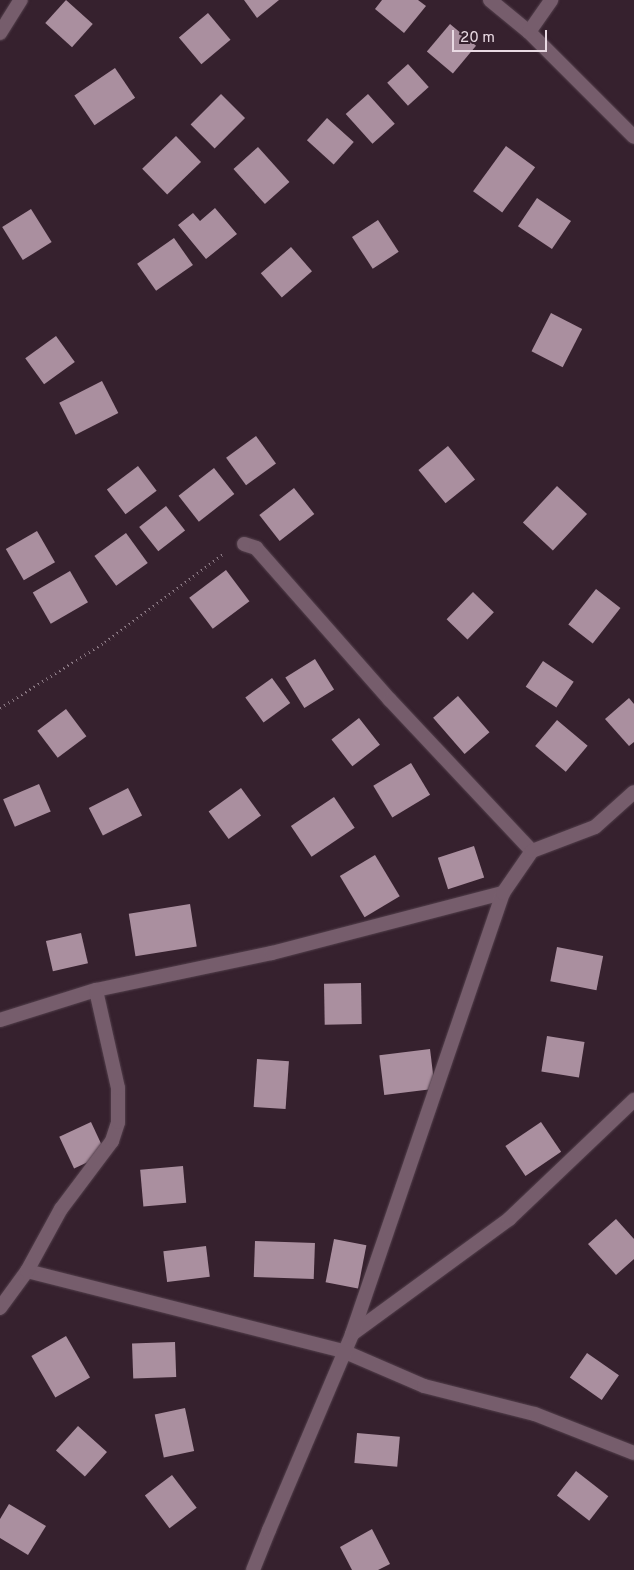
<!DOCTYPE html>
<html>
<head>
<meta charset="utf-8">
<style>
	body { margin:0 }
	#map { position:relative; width:634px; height:1570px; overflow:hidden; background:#36212e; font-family:Overpass,sans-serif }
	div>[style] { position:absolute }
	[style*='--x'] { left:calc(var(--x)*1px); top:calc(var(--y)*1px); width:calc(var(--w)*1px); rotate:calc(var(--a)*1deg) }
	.building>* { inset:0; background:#aa8f9f; transform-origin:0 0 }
	.path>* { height:3px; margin-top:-1.5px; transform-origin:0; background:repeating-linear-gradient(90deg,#887681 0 1px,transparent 0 5px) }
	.roads { filter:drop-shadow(0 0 1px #523f4b) drop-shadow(0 0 1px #523f4b) }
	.service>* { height:14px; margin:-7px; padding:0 7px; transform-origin:7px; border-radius:7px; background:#765d6c }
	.minor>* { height:14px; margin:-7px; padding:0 7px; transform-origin:7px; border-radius:7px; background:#765d6c }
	span { translate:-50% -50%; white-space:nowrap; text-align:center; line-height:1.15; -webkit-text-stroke:5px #36212e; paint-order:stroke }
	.scale { position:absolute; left:452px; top:30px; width:95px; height:22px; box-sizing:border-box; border:2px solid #e9dae3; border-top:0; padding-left:6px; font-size:15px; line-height:18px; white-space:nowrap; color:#e9dae3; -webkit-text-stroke:4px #36212e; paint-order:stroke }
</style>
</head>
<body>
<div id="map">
	<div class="building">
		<i style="left:66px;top:0;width:36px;height:31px;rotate:42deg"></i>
		<i style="clip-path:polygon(244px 0,279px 0,257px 18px)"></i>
		<i style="clip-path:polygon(382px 0,418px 0,426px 6px,404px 33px,375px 9px)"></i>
		<i style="left:208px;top:13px;width:35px;height:38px;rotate:50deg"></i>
		<i style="left:450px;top:24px;width:34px;height:36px;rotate:40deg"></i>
		<i style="left:408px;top:64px;width:31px;height:28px;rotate:48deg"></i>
		<i style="left:115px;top:68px;width:36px;height:49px;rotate:56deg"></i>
		<i style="left:221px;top:94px;width:34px;height:43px;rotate:45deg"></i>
		<i style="left:368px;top:94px;width:40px;height:30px;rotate:48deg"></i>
		<i style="left:327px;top:118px;width:36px;height:30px;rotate:42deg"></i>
		<i style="left:176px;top:136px;width:36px;height:47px;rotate:46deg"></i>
		<i style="left:506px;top:146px;width:36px;height:56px;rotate:36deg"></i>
		<i style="left:258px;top:147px;width:47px;height:33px;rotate:48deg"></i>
		<i style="left:537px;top:198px;width:41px;height:34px;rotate:34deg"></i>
		<i style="clip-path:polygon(215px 208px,237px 234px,206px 259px,178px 225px,193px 213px,200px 221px)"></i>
		<i style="left:31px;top:209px;width:39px;height:34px;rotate:58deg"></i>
		<i style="left:378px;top:220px;width:38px;height:31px;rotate:57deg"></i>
		<i style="left:174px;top:238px;width:33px;height:45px;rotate:55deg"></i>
		<i style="left:291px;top:247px;width:32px;height:40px;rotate:49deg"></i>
		<i style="left:551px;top:313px;width:35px;height:43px;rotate:27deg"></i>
		<i style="left:56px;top:336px;width:32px;height:38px;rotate:54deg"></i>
		<i style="left:102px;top:381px;width:36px;height:48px;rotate:63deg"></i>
		<i style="left:256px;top:436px;width:34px;height:37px;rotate:54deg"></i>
		<i style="left:448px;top:446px;width:43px;height:38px;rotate:51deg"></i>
		<i style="left:138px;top:466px;width:31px;height:39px;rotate:53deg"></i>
		<i style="left:214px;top:468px;width:33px;height:45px;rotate:52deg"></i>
		<i style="left:557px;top:486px;width:41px;height:50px;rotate:43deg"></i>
		<i style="left:294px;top:488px;width:33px;height:44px;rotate:52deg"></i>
		<i style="left:166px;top:506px;width:31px;height:34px;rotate:52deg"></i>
		<i style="left:37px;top:531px;width:36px;height:36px;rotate:60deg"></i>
		<i style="left:126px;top:533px;width:37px;height:39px;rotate:54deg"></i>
		<i style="left:226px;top:570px;width:39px;height:46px;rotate:53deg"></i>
		<i style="left:70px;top:571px;width:36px;height:43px;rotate:60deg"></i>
		<i style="left:596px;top:589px;width:31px;height:45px;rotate:38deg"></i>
		<i style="left:473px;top:592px;width:29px;height:38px;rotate:44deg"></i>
		<i style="left:315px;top:659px;width:36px;height:35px;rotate:58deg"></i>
		<i style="left:543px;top:661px;width:37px;height:31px;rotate:34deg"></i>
		<i style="left:272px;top:678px;width:31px;height:33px;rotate:54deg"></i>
		<i style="left:458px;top:696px;width:48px;height:33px;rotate:49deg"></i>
		<i style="clip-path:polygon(629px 698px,634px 704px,634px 742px,629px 746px,605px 719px)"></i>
		<i style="left:66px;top:709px;width:34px;height:36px;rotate:53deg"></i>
		<i style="left:359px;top:718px;width:34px;height:35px;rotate:52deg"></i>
		<i style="left:557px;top:720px;width:40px;height:34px;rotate:40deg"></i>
		<i style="left:411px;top:763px;width:37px;height:44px;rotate:59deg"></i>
		<i style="left:39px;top:784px;width:30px;height:39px;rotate:67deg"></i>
		<i style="left:128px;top:788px;width:31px;height:44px;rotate:63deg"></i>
		<i style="left:241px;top:788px;width:34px;height:40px;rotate:54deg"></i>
		<i style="left:334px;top:797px;width:37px;height:52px;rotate:56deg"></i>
		<i style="left:474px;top:846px;width:33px;height:38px;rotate:72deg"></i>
		<i style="left:375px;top:855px;width:48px;height:41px;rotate:59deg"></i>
		<i style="left:190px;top:904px;width:43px;height:62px;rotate:81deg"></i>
		<i style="left:81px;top:933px;width:31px;height:36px;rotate:77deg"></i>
		<i style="left:557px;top:947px;width:47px;height:35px;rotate:11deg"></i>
		<i style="left:361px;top:983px;width:41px;height:37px;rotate:89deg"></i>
		<i style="left:547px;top:1036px;width:38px;height:36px;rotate:9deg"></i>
		<i style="left:430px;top:1049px;width:40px;height:51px;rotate:83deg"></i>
		<i style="left:257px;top:1059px;width:32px;height:48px;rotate:4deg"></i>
		<i style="left:91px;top:1122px;width:35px;height:35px;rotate:65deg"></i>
		<i style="left:541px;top:1122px;width:36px;height:43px;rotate:56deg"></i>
		<i style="left:183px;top:1166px;width:37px;height:43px;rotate:85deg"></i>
		<i style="clip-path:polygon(616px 1219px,634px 1239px,634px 1259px,616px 1275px,588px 1244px)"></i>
		<i style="left:334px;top:1239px;width:33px;height:44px;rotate:11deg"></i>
		<i style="left:255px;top:1241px;width:60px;height:36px;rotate:2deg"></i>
		<i style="left:206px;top:1246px;width:31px;height:43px;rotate:83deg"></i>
		<i style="left:66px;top:1336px;width:48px;height:40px;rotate:60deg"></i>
		<i style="left:175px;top:1342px;width:35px;height:43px;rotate:88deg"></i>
		<i style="left:587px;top:1353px;width:39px;height:30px;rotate:35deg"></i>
		<i style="left:185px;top:1408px;width:44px;height:31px;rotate:78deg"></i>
		<i style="left:78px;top:1426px;width:39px;height:33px;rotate:42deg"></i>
		<i style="left:357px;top:1433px;width:43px;height:30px;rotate:5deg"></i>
		<i style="left:576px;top:1471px;width:41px;height:31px;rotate:38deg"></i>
		<i style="left:172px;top:1475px;width:41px;height:34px;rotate:53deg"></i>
		<i style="clip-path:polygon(9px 1504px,46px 1526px,28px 1555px,0 1538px,0 1519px)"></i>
		<i style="clip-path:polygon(372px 1529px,390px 1564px,378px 1570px,352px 1570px,340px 1547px)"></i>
	</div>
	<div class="path">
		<i style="--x:0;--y:708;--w:124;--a:-32.2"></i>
		<i style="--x:105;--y:642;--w:147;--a:-36.7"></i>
	</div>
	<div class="roads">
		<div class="service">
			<i style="--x:253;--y:1570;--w:43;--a:-68.2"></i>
		</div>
		<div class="minor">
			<i style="--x:490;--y:0;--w:50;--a:39.4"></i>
			<i style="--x:529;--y:32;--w:148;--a:45"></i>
			<i style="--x:529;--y:32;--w:39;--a:-55"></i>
			<i style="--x:0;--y:33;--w:39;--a:-58"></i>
			<i style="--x:244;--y:544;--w:13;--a:18"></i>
			<i style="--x:256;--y:548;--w:203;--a:48.6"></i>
			<i style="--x:390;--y:700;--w:207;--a:46.8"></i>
			<i style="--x:0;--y:1020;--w:101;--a:-17.4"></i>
			<i style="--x:96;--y:990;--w:180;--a:-11.9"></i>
			<i style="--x:272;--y:953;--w:239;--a:-14.6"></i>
			<i style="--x:27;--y:1271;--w:326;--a:14.2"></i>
			<i style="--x:343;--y:1351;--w:88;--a:23.4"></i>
			<i style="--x:424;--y:1386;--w:114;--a:14.2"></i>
			<i style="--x:535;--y:1414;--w:106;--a:21.5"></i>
			<i style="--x:0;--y:1308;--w:46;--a:-53.9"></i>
			<i style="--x:27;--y:1271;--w:71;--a:-61.3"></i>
			<i style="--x:61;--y:1209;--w:85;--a:-53.1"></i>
			<i style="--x:112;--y:1141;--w:20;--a:-72"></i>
			<i style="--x:118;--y:1122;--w:34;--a:-90"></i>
			<i style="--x:118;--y:1088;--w:100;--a:-102.7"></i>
			<i style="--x:352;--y:1334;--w:195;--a:-36.2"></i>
			<i style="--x:509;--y:1219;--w:173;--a:-43.6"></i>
			<i style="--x:269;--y:1530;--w:213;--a:-67"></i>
			<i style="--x:352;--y:1334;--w:466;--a:-71.1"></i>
			<i style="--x:503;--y:893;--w:51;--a:-55.4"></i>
			<i style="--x:532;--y:851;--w:67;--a:-20.9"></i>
			<i style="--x:595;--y:827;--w:52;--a:-41.9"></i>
		</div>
	</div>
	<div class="scale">20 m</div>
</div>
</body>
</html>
